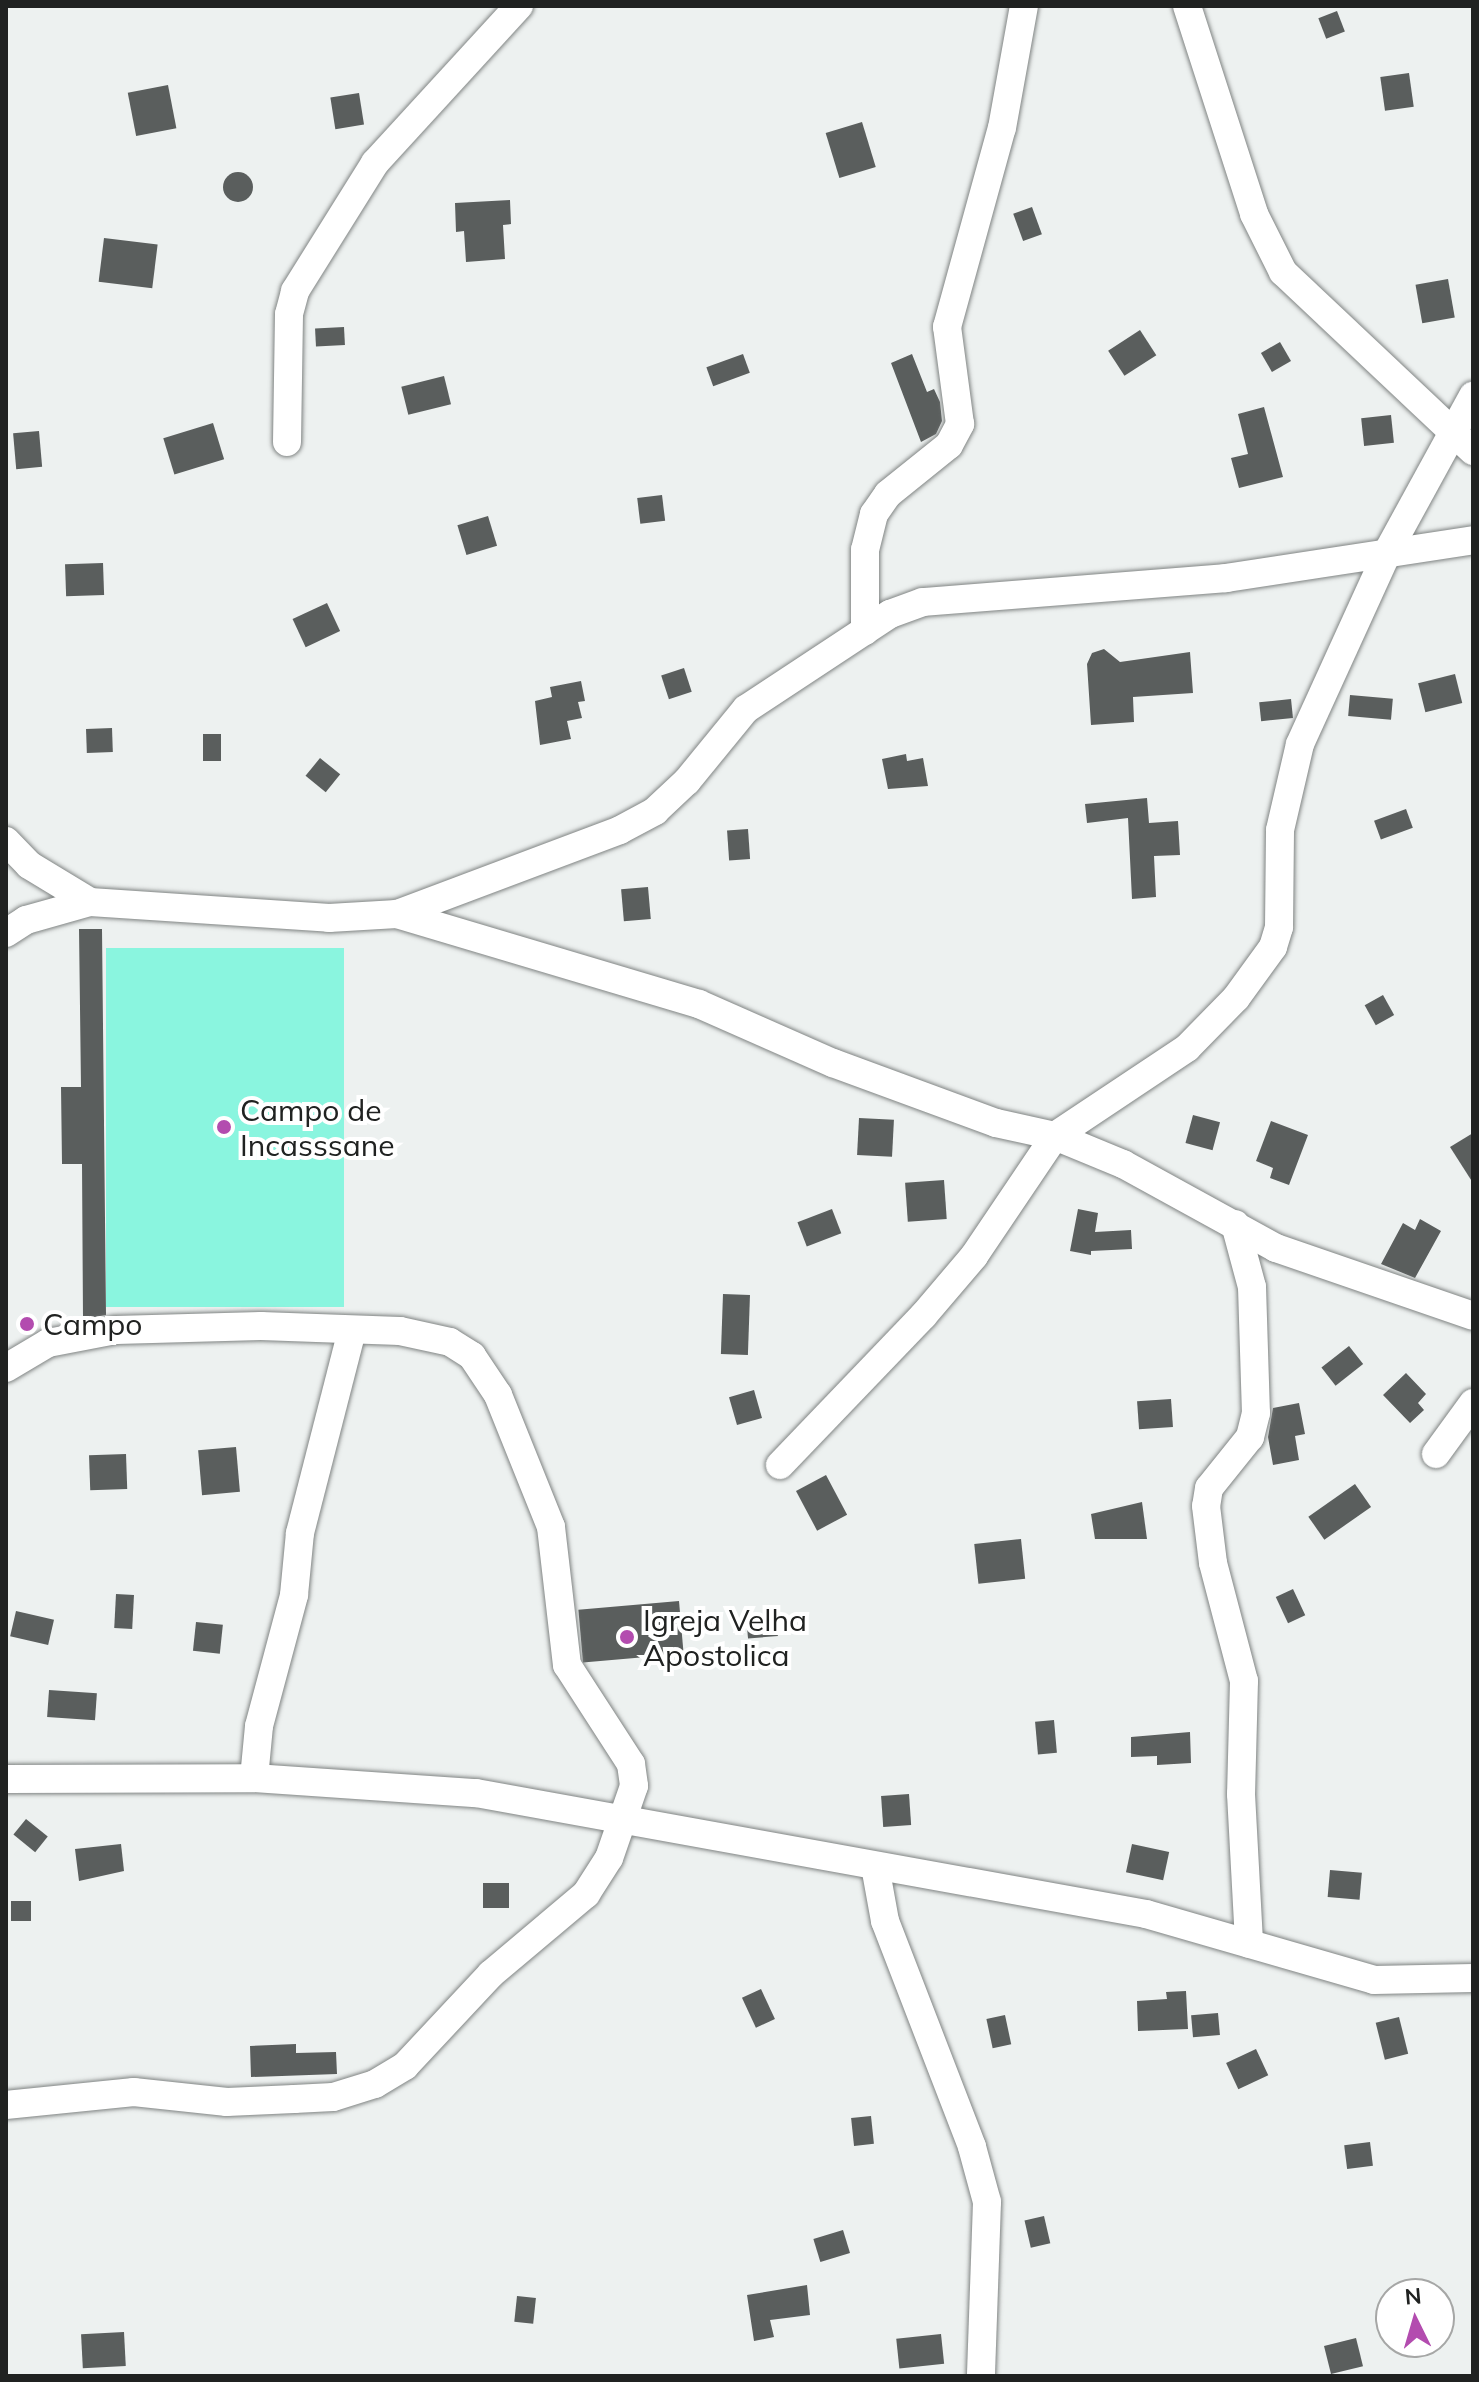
<!DOCTYPE html>
<html>
<head>
<meta charset="utf-8">
<style>
	body { margin:0 }
	#map { position:relative; width:1479px; height:2382px; overflow:hidden; background:#edf1f0; font-family:Mulish,sans-serif }
	div>[style] { position:absolute }
	[style*='--x'] { left:calc(var(--x)*1px); top:calc(var(--y)*1px); width:calc(var(--w)*1px); rotate:calc(var(--a)*1deg) }
	.green>* { inset:0; background:#8af5df; transform-origin:0 0 }
	.building>* { inset:0; background:#5a5e5d; transform-origin:0 0 }
	.round { border-radius:50% }
	.roads { filter:drop-shadow(0 0 2px #808483) drop-shadow(0 0 2px #808483) }
	.minor>* { height:28px; margin:-14px; padding:0 14px; transform-origin:14px; border-radius:14px; background:#fff }
	.dots>* { width:22px; height:22px; translate:-50% -50%; box-sizing:border-box; border:4px solid #fff; border-radius:50% }
	span { translate:-50% -50%; white-space:nowrap; text-align:center; line-height:1.15; -webkit-text-stroke:8px #fff; paint-order:stroke }
	.poi-label { font-size:30px; color:#202221 }
	.left { translate:0 -50%; text-align:left }
	.frame { position:absolute; inset:0; border:8px solid #202221; pointer-events:none }
	.north { position:absolute; left:1375px; top:2278px; width:80px; height:80px; box-sizing:border-box; background:#fff; border:2px solid #a6a7a6; border-radius:50%; rotate:355deg; font-size:22px; font-weight:700; line-height:32px; text-align:center; color:#202221 }
	.north::after { content:''; display:block; margin:auto; width:28px; height:36px; background:#b34caf; clip-path:polygon(50% 0,100% 100%,50% 72%,0 100%) }
</style>
</head>
<body>
<div id="map">
	<div class="green">
		<i style="left:106px;top:948px;width:238px;height:359px"></i>
	</div>
	<div class="building">
		<i style="left:1337px;top:11px;width:22px;height:20px;rotate:69deg"></i>
		<i style="left:1409px;top:73px;width:34px;height:29px;rotate:82deg"></i>
		<i style="left:168px;top:85px;width:44px;height:41px;rotate:79deg"></i>
		<i style="left:359px;top:93px;width:32px;height:29px;rotate:81deg"></i>
		<i style="left:862px;top:122px;width:47px;height:38px;rotate:73deg"></i>
		<i class="round" style="left:223px;top:172px;width:30px;height:30px"></i>
		<i style="clip-path:polygon(510px 200px,511px 224px,503px 225px,505px 259px,466px 262px,464px 231px,456px 232px,455px 203px)"></i>
		<i style="left:1032px;top:207px;width:29px;height:20px;rotate:70deg"></i>
		<i style="left:104px;top:238px;width:54px;height:44px;rotate:7deg"></i>
		<i style="left:1448px;top:279px;width:39px;height:33px;rotate:80deg"></i>
		<i style="left:344px;top:327px;width:18px;height:29px;rotate:87deg"></i>
		<i style="left:1140px;top:330px;width:30px;height:38px;rotate:57deg"></i>
		<i style="left:1280px;top:342px;width:22px;height:22px;rotate:60deg"></i>
		<i style="left:743px;top:354px;width:20px;height:39px;rotate:70deg"></i>
		<i style="clip-path:polygon(912px 354px,927px 392px,934px 389px,940px 402px,942px 421px,936px 434px,921px 442px,891px 363px)"></i>
		<i style="left:444px;top:376px;width:29px;height:44px;rotate:76deg"></i>
		<i style="clip-path:polygon(1264px 407px,1283px 477px,1239px 488px,1231px 458px,1248px 454px,1238px 414px)"></i>
		<i style="left:1391px;top:415px;width:28px;height:30px;rotate:84deg"></i>
		<i style="left:213px;top:423px;width:38px;height:52px;rotate:73deg"></i>
		<i style="left:39px;top:431px;width:36px;height:26px;rotate:85deg"></i>
		<i style="left:662px;top:495px;width:26px;height:25px;rotate:83deg"></i>
		<i style="left:488px;top:516px;width:31px;height:32px;rotate:73deg"></i>
		<i style="left:103px;top:563px;width:32px;height:38px;rotate:88deg"></i>
		<i style="left:327px;top:603px;width:31px;height:38px;rotate:65deg"></i>
		<i style="clip-path:polygon(1104px 649px,1120px 662px,1190px 652px,1193px 693px,1133px 697px,1134px 722px,1091px 725px,1087px 664px,1092px 653px)"></i>
		<i style="left:684px;top:668px;width:25px;height:24px;rotate:72deg"></i>
		<i style="left:1455px;top:674px;width:30px;height:38px;rotate:76deg"></i>
		<i style="clip-path:polygon(581px 681px,585px 701px,578px 702px,582px 718px,567px 721px,571px 739px,540px 745px,535px 701px,552px 697px,550px 687px)"></i>
		<i style="left:1350px;top:695px;width:43px;height:21px;rotate:5deg"></i>
		<i style="left:1291px;top:699px;width:19px;height:32px;rotate:84deg"></i>
		<i style="left:112px;top:728px;width:24px;height:26px;rotate:88deg"></i>
		<i style="left:203px;top:734px;width:18px;height:27px"></i>
		<i style="clip-path:polygon(906px 754px,907px 761px,923px 758px,928px 786px,888px 789px,882px 759px)"></i>
		<i style="left:320px;top:758px;width:26px;height:23px;rotate:39deg"></i>
		<i style="clip-path:polygon(1147px 798px,1149px 823px,1178px 821px,1180px 855px,1154px 856px,1156px 897px,1132px 899px,1128px 818px,1087px 823px,1085px 804px)"></i>
		<i style="left:1406px;top:809px;width:20px;height:34px;rotate:70deg"></i>
		<i style="left:748px;top:829px;width:30px;height:21px;rotate:86deg"></i>
		<i style="left:648px;top:887px;width:32px;height:27px;rotate:85deg"></i>
		<i style="clip-path:polygon(79px 929px,102px 929px,106px 1315px,83px 1319px,82px 1164px,62px 1164px,61px 1087px,81px 1087px)"></i>
		<i style="left:1383px;top:995px;width:23px;height:21px;rotate:61deg"></i>
		<i style="left:1193px;top:1115px;width:28px;height:29px;rotate:15deg"></i>
		<i style="left:859px;top:1118px;width:35px;height:37px;rotate:3deg"></i>
		<i style="clip-path:polygon(1271px 1121px,1308px 1135px,1289px 1185px,1270px 1178px,1273px 1168px,1256px 1161px)"></i>
		<i style="clip-path:polygon(1473px 1133px,1473px 1183px,1450px 1147px)"></i>
		<i style="left:944px;top:1180px;width:39px;height:39px;rotate:86deg"></i>
		<i style="left:832px;top:1209px;width:26px;height:37px;rotate:69deg"></i>
		<i style="clip-path:polygon(1078px 1209px,1098px 1213px,1095px 1232px,1131px 1230px,1132px 1249px,1091px 1251px,1091px 1255px,1070px 1251px)"></i>
		<i style="clip-path:polygon(1420px 1219px,1441px 1231px,1415px 1278px,1381px 1264px,1403px 1223px,1415px 1230px)"></i>
		<i style="left:723px;top:1294px;width:27px;height:60px;rotate:2deg"></i>
		<i style="left:1349px;top:1346px;width:23px;height:35px;rotate:52deg"></i>
		<i style="clip-path:polygon(1406px 1373px,1426px 1394px,1418px 1403px,1424px 1410px,1410px 1423px,1383px 1395px)"></i>
		<i style="left:754px;top:1390px;width:29px;height:26px;rotate:74deg"></i>
		<i style="left:1171px;top:1399px;width:28px;height:34px;rotate:86deg"></i>
		<i style="clip-path:polygon(1299px 1403px,1305px 1434px,1295px 1436px,1299px 1460px,1273px 1465px,1268px 1437px,1273px 1408px)"></i>
		<i style="left:236px;top:1447px;width:45px;height:38px;rotate:85deg"></i>
		<i style="left:126px;top:1454px;width:35px;height:37px;rotate:88deg"></i>
		<i style="left:826px;top:1475px;width:45px;height:34px;rotate:62deg"></i>
		<i style="left:1355px;top:1484px;width:28px;height:57px;rotate:55deg"></i>
		<i style="clip-path:polygon(1142px 1502px,1147px 1539px,1095px 1539px,1091px 1514px)"></i>
		<i style="left:1021px;top:1539px;width:40px;height:47px;rotate:84deg"></i>
		<i style="left:1293px;top:1589px;width:29px;height:19px;rotate:65deg"></i>
		<i style="left:116px;top:1594px;width:18px;height:34px;rotate:3deg"></i>
		<i style="left:679px;top:1601px;width:53px;height:101px;rotate:85deg"></i>
		<i style="left:16px;top:1611px;width:39px;height:26px;rotate:13deg"></i>
		<i style="left:776px;top:1614px;width:22px;height:30px;rotate:85deg"></i>
		<i style="left:196px;top:1622px;width:27px;height:29px;rotate:6deg"></i>
		<i style="left:49px;top:1690px;width:48px;height:27px;rotate:4deg"></i>
		<i style="left:1054px;top:1720px;width:33px;height:19px;rotate:85deg"></i>
		<i style="clip-path:polygon(1190px 1732px,1191px 1763px,1157px 1765px,1157px 1756px,1131px 1757px,1131px 1737px)"></i>
		<i style="left:909px;top:1794px;width:31px;height:28px;rotate:86deg"></i>
		<i style="left:26px;top:1819px;width:28px;height:20px;rotate:39deg"></i>
		<i style="clip-path:polygon(121px 1844px,124px 1871px,79px 1881px,75px 1849px)"></i>
		<i style="left:1132px;top:1844px;width:38px;height:29px;rotate:12deg"></i>
		<i style="left:1330px;top:1870px;width:32px;height:27px;rotate:5deg"></i>
		<i style="left:483px;top:1883px;width:26px;height:25px"></i>
		<i style="left:11px;top:1901px;width:20px;height:20px"></i>
		<i style="left:761px;top:1989px;width:33px;height:21px;rotate:65deg"></i>
		<i style="clip-path:polygon(1186px 1991px,1188px 2029px,1138px 2031px,1137px 2001px,1167px 1999px,1166px 1992px)"></i>
		<i style="left:1218px;top:2013px;width:22px;height:27px;rotate:85deg"></i>
		<i style="left:1005px;top:2015px;width:30px;height:19px;rotate:78deg"></i>
		<i style="left:1399px;top:2017px;width:38px;height:24px;rotate:76deg"></i>
		<i style="clip-path:polygon(296px 2044px,296px 2053px,336px 2052px,337px 2074px,251px 2077px,250px 2046px)"></i>
		<i style="left:1256px;top:2049px;width:29px;height:33px;rotate:65deg"></i>
		<i style="left:871px;top:2116px;width:28px;height:20px;rotate:84deg"></i>
		<i style="left:1370px;top:2142px;width:24px;height:26px;rotate:83deg"></i>
		<i style="left:1044px;top:2216px;width:28px;height:20px;rotate:77deg"></i>
		<i style="left:843px;top:2230px;width:24px;height:31px;rotate:73deg"></i>
		<i style="clip-path:polygon(807px 2285px,810px 2315px,770px 2320px,774px 2337px,754px 2341px,747px 2295px)"></i>
		<i style="left:517px;top:2296px;width:19px;height:26px;rotate:6deg"></i>
		<i style="left:124px;top:2332px;width:34px;height:43px;rotate:87deg"></i>
		<i style="left:941px;top:2334px;width:30px;height:45px;rotate:84deg"></i>
		<i style="left:1356px;top:2338px;width:29px;height:33px;rotate:76deg"></i>
	</div>
	<div class="roads">
		<div class="minor">
			<i style="--x:1187;--y:6;--w:219;--a:72.1"></i>
			<i style="--x:1254;--y:214;--w:65;--a:63.4"></i>
			<i style="--x:1283;--y:272;--w:261;--a:43.3"></i>
			<i style="--x:287;--y:442;--w:128;--a:-89.1"></i>
			<i style="--x:289;--y:314;--w:24;--a:-75"></i>
			<i style="--x:295;--y:291;--w:151;--a:-58"></i>
			<i style="--x:375;--y:163;--w:213;--a:-47.5"></i>
			<i style="--x:865;--y:631;--w:81;--a:-90"></i>
			<i style="--x:865;--y:550;--w:37;--a:-76"></i>
			<i style="--x:874;--y:514;--w:24;--a:-55"></i>
			<i style="--x:888;--y:494;--w:78;--a:-38.8"></i>
			<i style="--x:949;--y:445;--w:24;--a:-62"></i>
			<i style="--x:960;--y:424;--w:98;--a:-97.6"></i>
			<i style="--x:947;--y:327;--w:206;--a:-74.6"></i>
			<i style="--x:1002;--y:128;--w:124;--a:-79.8"></i>
			<i style="--x:6;--y:841;--w:33;--a:46"></i>
			<i style="--x:29;--y:865;--w:71;--a:31.2"></i>
			<i style="--x:397;--y:914;--w:315;--a:16.6"></i>
			<i style="--x:699;--y:1004;--w:146;--a:23.8"></i>
			<i style="--x:833;--y:1063;--w:174;--a:20.2"></i>
			<i style="--x:996;--y:1123;--w:60;--a:12.4"></i>
			<i style="--x:1055;--y:1136;--w:74;--a:22.4"></i>
			<i style="--x:1123;--y:1164;--w:175;--a:28.8"></i>
			<i style="--x:1276;--y:1248;--w:208;--a:19"></i>
			<i style="--x:6;--y:933;--w:24;--a:-33"></i>
			<i style="--x:26;--y:920;--w:66;--a:-15.7"></i>
			<i style="--x:90;--y:902;--w:240;--a:3.8"></i>
			<i style="--x:329;--y:918;--w:68;--a:-3.4"></i>
			<i style="--x:397;--y:914;--w:238;--a:-20.6"></i>
			<i style="--x:620;--y:830;--w:40;--a:-28"></i>
			<i style="--x:655;--y:811;--w:44;--a:-43.2"></i>
			<i style="--x:687;--y:781;--w:93;--a:-50.7"></i>
			<i style="--x:746;--y:709;--w:173;--a:-33.4"></i>
			<i style="--x:890;--y:614;--w:35;--a:-20"></i>
			<i style="--x:923;--y:602;--w:304;--a:-4.5"></i>
			<i style="--x:1226;--y:578;--w:250;--a:-8.7"></i>
			<i style="--x:1235;--y:1224;--w:65;--a:74.9"></i>
			<i style="--x:1252;--y:1287;--w:126;--a:88.2"></i>
			<i style="--x:1256;--y:1413;--w:25;--a:104"></i>
			<i style="--x:1250;--y:1437;--w:65;--a:128.8"></i>
			<i style="--x:1209;--y:1488;--w:18;--a:99"></i>
			<i style="--x:1206;--y:1506;--w:57;--a:83"></i>
			<i style="--x:1213;--y:1563;--w:122;--a:75.3"></i>
			<i style="--x:1244;--y:1681;--w:113;--a:91.5"></i>
			<i style="--x:1241;--y:1794;--w:150;--a:86.9"></i>
			<i style="--x:6;--y:1368;--w:49;--a:-30.8"></i>
			<i style="--x:48;--y:1343;--w:69;--a:-10.8"></i>
			<i style="--x:116;--y:1330;--w:145;--a:-1.6"></i>
			<i style="--x:261;--y:1326;--w:139;--a:2.1"></i>
			<i style="--x:400;--y:1331;--w:51;--a:12.4"></i>
			<i style="--x:450;--y:1342;--w:26;--a:32"></i>
			<i style="--x:472;--y:1356;--w:47;--a:56.3"></i>
			<i style="--x:498;--y:1395;--w:142;--a:68.1"></i>
			<i style="--x:551;--y:1527;--w:139;--a:83.4"></i>
			<i style="--x:567;--y:1665;--w:118;--a:57.1"></i>
			<i style="--x:631;--y:1764;--w:22;--a:82"></i>
			<i style="--x:634;--y:1786;--w:76;--a:109.1"></i>
			<i style="--x:609;--y:1858;--w:43;--a:122.6"></i>
			<i style="--x:586;--y:1894;--w:124;--a:139.9"></i>
			<i style="--x:491;--y:1974;--w:126;--a:133.1"></i>
			<i style="--x:405;--y:2066;--w:35;--a:149"></i>
			<i style="--x:375;--y:2084;--w:44;--a:162.8"></i>
			<i style="--x:333;--y:2097;--w:39;--a:177"></i>
			<i style="--x:294;--y:2099;--w:67;--a:177.4"></i>
			<i style="--x:227;--y:2102;--w:94;--a:-173.9"></i>
			<i style="--x:134;--y:2092;--w:129;--a:174.2"></i>
			<i style="--x:1436;--y:1454;--w:63;--a:-54"></i>
			<i style="--x:780;--y:1465;--w:207;--a:-46.2"></i>
			<i style="--x:923;--y:1316;--w:79;--a:-49.6"></i>
			<i style="--x:974;--y:1256;--w:145;--a:-56"></i>
			<i style="--x:1055;--y:1136;--w:159;--a:-33.7"></i>
			<i style="--x:1187;--y:1048;--w:70;--a:-45.6"></i>
			<i style="--x:1236;--y:998;--w:63;--a:-54"></i>
			<i style="--x:1273;--y:947;--w:21;--a:-73"></i>
			<i style="--x:1279;--y:927;--w:97;--a:-89.4"></i>
			<i style="--x:1280;--y:830;--w:88;--a:-76.9"></i>
			<i style="--x:1300;--y:744;--w:212;--a:-65.5"></i>
			<i style="--x:1388;--y:551;--w:177;--a:-61.3"></i>
			<i style="--x:254;--y:1778;--w:52;--a:-84.5"></i>
			<i style="--x:259;--y:1726;--w:136;--a:-75"></i>
			<i style="--x:294;--y:1595;--w:62;--a:-84.5"></i>
			<i style="--x:300;--y:1533;--w:209;--a:-75.6"></i>
			<i style="--x:6;--y:1779;--w:248;--a:-0.2"></i>
			<i style="--x:254;--y:1778;--w:223;--a:3.9"></i>
			<i style="--x:476;--y:1793;--w:681;--a:10.24"></i>
			<i style="--x:1146;--y:1914;--w:237;--a:16.1"></i>
			<i style="--x:1374;--y:1980;--w:99;--a:-1.2"></i>
			<i style="--x:875;--y:1866;--w:56;--a:79.7"></i>
			<i style="--x:885;--y:1921;--w:242;--a:68.9"></i>
			<i style="--x:972;--y:2147;--w:57;--a:74.7"></i>
			<i style="--x:987;--y:2202;--w:174;--a:92"></i>
		</div>
	</div>
	<div class="dots">
		<i style="left:224px;top:1127px;background:#b34caf"></i>
		<i style="left:27px;top:1324px;background:#b34caf"></i>
		<i style="left:627px;top:1637px;background:#b34caf"></i>
	</div>
	<div class="poi-label">
		<span class="left" style="left:240px;top:1127px">Campo de<br>Incasssane</span>
		<span class="left" style="left:43px;top:1324px">Campo</span>
		<span class="left" style="left:643px;top:1637px">Igreja Velha<br>Apostolica</span>
	</div>
	<div class="frame"></div>
	<div class="north">N</div>
</div>
</body>
</html>
